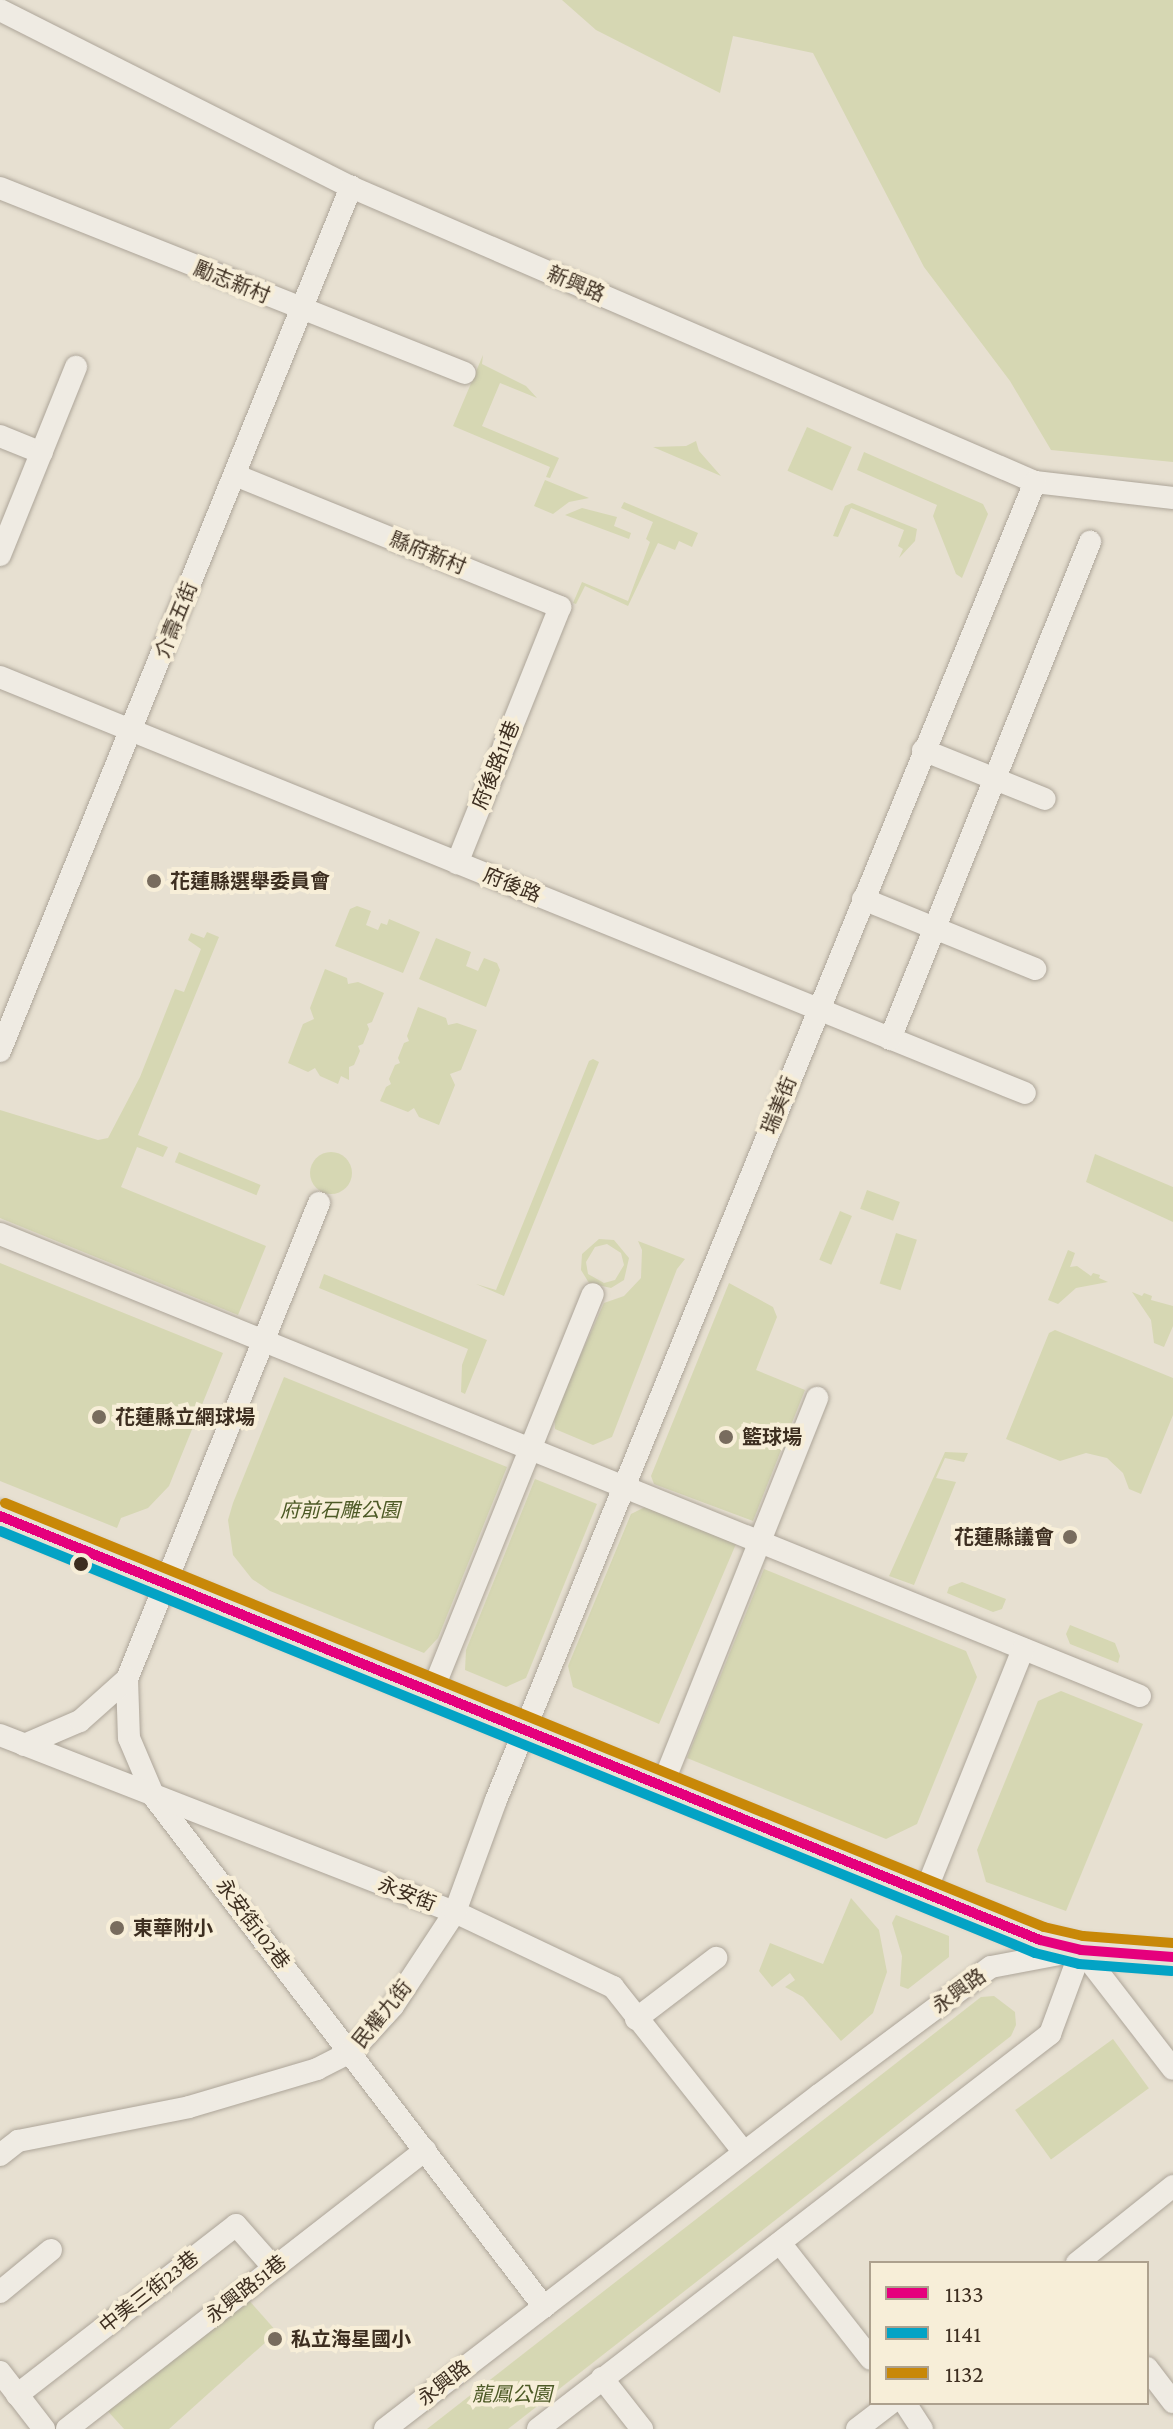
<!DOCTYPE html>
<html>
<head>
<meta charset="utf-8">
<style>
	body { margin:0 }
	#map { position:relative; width:1173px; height:2429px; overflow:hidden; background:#e7e0d1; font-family:"Crimson Pro","Noto Sans TC",serif }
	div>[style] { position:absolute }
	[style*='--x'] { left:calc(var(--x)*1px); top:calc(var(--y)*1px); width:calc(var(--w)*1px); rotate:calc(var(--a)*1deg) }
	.green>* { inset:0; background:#d6d7b3; transform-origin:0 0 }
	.round { border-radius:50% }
	.roads { filter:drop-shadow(0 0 2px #ada599) drop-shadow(0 0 2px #ada599) }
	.minor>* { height:22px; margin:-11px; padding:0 11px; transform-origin:11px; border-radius:11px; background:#efebe3 }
	.major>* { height:30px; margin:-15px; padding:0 15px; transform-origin:15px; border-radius:15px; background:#e6e1d4 }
	.bus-1>* { height:10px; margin:-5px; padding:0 5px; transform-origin:5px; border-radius:5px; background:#e5007d }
	.bus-2>* { height:10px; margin:-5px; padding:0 5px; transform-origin:5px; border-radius:5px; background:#03a3c5 }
	.bus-3>* { height:10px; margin:-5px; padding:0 5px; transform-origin:5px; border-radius:5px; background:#c88808 }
	.dots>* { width:22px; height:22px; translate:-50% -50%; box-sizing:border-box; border:4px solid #f7eed8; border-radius:50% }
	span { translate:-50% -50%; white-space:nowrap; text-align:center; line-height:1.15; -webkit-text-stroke:8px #f7eed8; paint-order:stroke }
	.street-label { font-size:20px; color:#3d2e20 }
	.poi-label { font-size:20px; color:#3d2e20; font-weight:700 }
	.left { translate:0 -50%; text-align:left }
	.right { translate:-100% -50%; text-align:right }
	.park-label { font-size:20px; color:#4d5a26; font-style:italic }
	.legend { position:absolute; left:869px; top:2261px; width:280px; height:144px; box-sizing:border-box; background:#f7eed8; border:2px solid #ada18e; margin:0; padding:10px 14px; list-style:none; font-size:24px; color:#3d2e20 }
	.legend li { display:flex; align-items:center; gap:16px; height:40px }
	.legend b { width:40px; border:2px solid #ada18e }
</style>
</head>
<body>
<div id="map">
	<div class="green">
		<i style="clip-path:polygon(562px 0,1173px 0,1173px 462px,1051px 450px,1010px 381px,924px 267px,813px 53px,733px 36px,720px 93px,596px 30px)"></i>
		<i style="clip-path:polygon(483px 355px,482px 364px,526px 386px,537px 398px,500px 383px,482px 426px,559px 458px,550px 478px,546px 477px,550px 467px,453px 426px)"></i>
		<i style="left:807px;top:427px;width:49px;height:48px;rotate:24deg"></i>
		<i style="clip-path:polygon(696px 441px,699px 451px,721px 476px,653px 447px,686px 446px)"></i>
		<i style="clip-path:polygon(864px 452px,983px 504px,988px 514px,962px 578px,956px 574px,933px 516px,937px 505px,857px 470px)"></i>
		<i style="clip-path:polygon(545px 480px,589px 498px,569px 502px,553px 514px,534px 506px)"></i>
		<i style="clip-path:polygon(624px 502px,698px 533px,692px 547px,679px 541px,675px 550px,658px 543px,628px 606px,585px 586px,576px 604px,573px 603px,582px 582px,628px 601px,650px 542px,646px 539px,653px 522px,621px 508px)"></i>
		<i style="clip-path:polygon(852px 503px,917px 529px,915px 541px,899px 558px,903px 549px,898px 546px,904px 530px,851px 508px,838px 537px,833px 536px,845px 506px)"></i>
		<i style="clip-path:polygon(582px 508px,617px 517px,614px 526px,631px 533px,629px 539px,565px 515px)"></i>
		<i style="clip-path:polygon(357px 906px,371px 911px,366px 925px,378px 930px,381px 923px,387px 925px,389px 919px,420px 932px,403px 973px,335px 946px,350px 909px)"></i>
		<i style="clip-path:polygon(207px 932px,219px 937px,138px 1135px,168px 1147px,163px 1157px,137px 1147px,121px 1187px,266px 1246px,238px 1315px,0 1218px,0 1110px,98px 1140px,108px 1138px,140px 1077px,175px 989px,184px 992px,201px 949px,188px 940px,191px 933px,204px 938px)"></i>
		<i style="clip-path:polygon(436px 938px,471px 952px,466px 966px,478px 971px,484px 958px,497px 963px,500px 970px,486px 1007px,419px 979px)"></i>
		<i style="clip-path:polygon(325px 969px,347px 978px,348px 984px,358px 982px,384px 993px,372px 1022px,367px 1024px,369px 1029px,363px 1044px,358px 1046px,360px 1051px,354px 1065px,349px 1067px,349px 1080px,341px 1076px,338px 1084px,320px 1076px,315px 1068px,308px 1072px,288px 1063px,303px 1024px,314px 1019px,310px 1008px)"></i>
		<i style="clip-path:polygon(418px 1007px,446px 1018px,448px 1025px,457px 1023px,477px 1030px,461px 1070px,450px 1074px,455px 1085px,439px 1125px,419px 1117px,414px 1108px,408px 1112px,380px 1101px,386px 1087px,391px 1084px,389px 1079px,395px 1065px,400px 1063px,398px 1058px,404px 1043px,409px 1041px,407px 1036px)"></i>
		<i style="clip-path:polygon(593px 1059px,599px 1062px,504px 1296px,476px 1284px,496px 1290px,589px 1061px)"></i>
		<i class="round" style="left:310px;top:1152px;width:42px;height:42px"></i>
		<i style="left:179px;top:1152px;width:88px;height:11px;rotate:22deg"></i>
		<i style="clip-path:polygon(1095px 1154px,1173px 1187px,1173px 1222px,1086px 1182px)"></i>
		<i style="left:867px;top:1190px;width:35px;height:20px;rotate:20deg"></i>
		<i style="left:840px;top:1211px;width:13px;height:53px;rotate:23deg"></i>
		<i style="left:896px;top:1233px;width:22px;height:53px;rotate:18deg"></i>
		<i style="clip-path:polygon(evenodd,599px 1239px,614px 1240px,629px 1258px,624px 1280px,611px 1288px,589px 1283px,581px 1270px,582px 1254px,599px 1239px,607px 1244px,621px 1253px,624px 1265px,615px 1280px,604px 1283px,588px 1274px,586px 1262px,595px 1247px,607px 1244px)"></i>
		<i style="clip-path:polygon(638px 1241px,685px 1259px,677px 1269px,612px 1437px,593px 1445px,555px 1429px,554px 1414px,604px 1303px,624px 1296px,641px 1278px,642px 1250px)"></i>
		<i style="clip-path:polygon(1068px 1250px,1075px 1253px,1070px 1267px,1077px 1266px,1091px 1276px,1093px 1273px,1100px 1275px,1099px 1278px,1108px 1282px,1076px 1288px,1058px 1304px,1048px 1300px)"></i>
		<i style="clip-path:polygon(0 1263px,223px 1353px,169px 1486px,148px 1508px,121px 1518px,117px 1528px,0 1481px)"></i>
		<i style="clip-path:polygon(324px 1274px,487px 1340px,465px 1394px,461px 1392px,462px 1365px,468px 1349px,319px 1288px)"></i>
		<i style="clip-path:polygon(729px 1283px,773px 1307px,777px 1317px,756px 1370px,805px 1390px,753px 1521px,654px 1484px,651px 1476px)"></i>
		<i style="clip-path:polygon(1132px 1292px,1142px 1296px,1144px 1293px,1152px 1296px,1151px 1300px,1173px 1306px,1173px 1326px,1164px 1347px,1154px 1343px,1151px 1320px)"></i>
		<i style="clip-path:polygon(1055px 1330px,1173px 1378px,1173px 1415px,1141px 1494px,1129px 1489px,1123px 1473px,1107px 1458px,1086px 1453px,1060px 1461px,1006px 1439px,1049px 1333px)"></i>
		<i style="clip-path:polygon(284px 1377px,507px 1467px,438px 1638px,424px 1653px,270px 1591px,252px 1579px,233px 1555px,228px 1520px,233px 1503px)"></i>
		<i style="clip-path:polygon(945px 1452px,968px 1453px,964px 1462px,945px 1458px,936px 1478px,956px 1482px,914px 1585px,889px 1576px)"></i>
		<i style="clip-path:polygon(535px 1479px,597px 1504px,526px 1678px,506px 1687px,465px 1670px,466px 1650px)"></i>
		<i style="clip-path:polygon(647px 1506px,736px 1544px,659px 1724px,573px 1687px,568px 1666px,631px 1514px)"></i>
		<i style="clip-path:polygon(764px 1569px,966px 1651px,977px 1677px,917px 1824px,886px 1839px,687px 1758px)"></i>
		<i style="clip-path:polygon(962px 1582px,1006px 1599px,1002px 1609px,993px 1612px,947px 1593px,949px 1587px)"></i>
		<i style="clip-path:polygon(1070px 1625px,1115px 1643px,1120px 1656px,1118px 1663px,1070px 1644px,1066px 1634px)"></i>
		<i style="clip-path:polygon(1061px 1691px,1143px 1724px,1066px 1911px,986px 1882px,977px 1850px,1038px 1701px)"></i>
		<i style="clip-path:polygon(851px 1898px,879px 1930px,887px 1972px,873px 2013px,841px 2041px,803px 1997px,785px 1987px,795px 1980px,790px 1973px,772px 1987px,759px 1971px,770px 1943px,823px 1964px)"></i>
		<i style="clip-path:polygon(896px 1915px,949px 1936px,949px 1957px,908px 1989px,900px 1986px,902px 1956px,892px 1923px)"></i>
		<i style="clip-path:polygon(994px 1996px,1015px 2012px,1016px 2025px,1011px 2036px,508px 2429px,427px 2429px,981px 1997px)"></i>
		<i style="left:1113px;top:2039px;width:61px;height:121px;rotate:54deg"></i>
		<i style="clip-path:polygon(238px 2288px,277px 2332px,169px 2429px,124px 2429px,105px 2408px)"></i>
	</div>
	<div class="roads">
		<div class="minor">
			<i style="--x:0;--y:10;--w:393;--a:26.8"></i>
			<i style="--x:351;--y:187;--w:745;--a:23.33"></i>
			<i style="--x:1035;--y:482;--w:139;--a:6.6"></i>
			<i style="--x:0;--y:188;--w:500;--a:21.7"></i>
			<i style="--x:0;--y:436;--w:45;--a:22"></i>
			<i style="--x:235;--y:475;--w:351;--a:22.1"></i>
			<i style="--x:560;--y:607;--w:276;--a:111.9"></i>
			<i style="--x:0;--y:555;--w:203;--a:-68"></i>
			<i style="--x:0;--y:677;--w:1106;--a:22.09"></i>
			<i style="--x:923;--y:750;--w:131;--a:21.9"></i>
			<i style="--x:863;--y:899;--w:186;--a:22.1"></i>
			<i style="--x:890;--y:1039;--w:536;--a:-68.08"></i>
			<i style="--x:0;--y:1051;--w:933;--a:-67.89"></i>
			<i style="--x:319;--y:1203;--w:513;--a:111.97"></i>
			<i style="--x:127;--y:1679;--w:59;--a:88.1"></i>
			<i style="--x:129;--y:1738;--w:64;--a:67"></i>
			<i style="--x:154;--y:1797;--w:642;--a:52.59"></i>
			<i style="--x:0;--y:1234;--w:1230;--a:22.06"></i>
			<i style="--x:432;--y:1692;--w:429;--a:-68"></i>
			<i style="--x:0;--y:1735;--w:488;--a:21.3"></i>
			<i style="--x:455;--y:1912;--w:175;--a:25.4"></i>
			<i style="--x:613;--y:1987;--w:211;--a:51.6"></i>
			<i style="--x:24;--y:1745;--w:61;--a:-23.2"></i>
			<i style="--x:80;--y:1721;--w:63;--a:-41.8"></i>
			<i style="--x:662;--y:1786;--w:418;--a:-68.2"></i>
			<i style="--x:925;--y:1893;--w:263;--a:-68.1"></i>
			<i style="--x:1081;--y:1950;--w:150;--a:52.3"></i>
			<i style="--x:636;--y:2019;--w:101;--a:-37.3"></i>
			<i style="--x:0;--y:2155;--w:23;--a:-38"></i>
			<i style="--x:18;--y:2141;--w:174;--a:-11.2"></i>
			<i style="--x:189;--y:2107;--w:134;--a:-16.5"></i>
			<i style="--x:317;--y:2069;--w:38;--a:-27"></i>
			<i style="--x:351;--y:2052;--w:62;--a:-47.6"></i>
			<i style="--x:393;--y:2006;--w:113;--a:-56.6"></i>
			<i style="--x:455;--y:1912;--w:119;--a:-69.9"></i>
			<i style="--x:496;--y:1800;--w:1424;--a:-67.76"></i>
			<i style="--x:780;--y:2243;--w:147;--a:51.9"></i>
			<i style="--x:1077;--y:2263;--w:123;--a:-38.7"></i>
			<i style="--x:0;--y:2292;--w:66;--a:-39.5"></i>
			<i style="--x:1147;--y:2368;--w:43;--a:52.6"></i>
			<i style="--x:0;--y:2372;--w:72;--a:52.3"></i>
			<i style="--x:602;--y:2378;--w:65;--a:51.9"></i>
			<i style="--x:17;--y:2395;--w:277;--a:-37.8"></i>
			<i style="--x:236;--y:2225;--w:57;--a:48.5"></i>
			<i style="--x:905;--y:2403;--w:31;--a:57"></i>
			<i style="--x:67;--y:2429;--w:454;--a:-37.9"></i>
			<i style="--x:385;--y:2429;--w:548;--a:-37.58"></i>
			<i style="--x:819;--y:2095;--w:214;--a:-36.7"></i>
			<i style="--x:991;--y:1967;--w:86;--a:-10.7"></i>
			<i style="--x:538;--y:2429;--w:647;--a:-37.65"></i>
			<i style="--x:1050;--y:2034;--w:90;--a:-69.7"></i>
			<i style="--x:857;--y:2429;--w:43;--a:-37.4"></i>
		</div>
		<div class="major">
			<i style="--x:0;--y:1516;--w:1123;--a:22.18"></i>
			<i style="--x:1040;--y:1940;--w:42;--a:13.7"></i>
			<i style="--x:1081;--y:1950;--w:92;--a:4.4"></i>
		</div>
	</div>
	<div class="bus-1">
		<i style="--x:0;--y:1516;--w:1123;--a:22.18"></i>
		<i style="--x:1040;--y:1940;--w:42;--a:13.7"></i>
		<i style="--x:1081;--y:1950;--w:92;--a:4.4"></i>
	</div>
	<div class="bus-2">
		<i style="--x:0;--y:1531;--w:1118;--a:22.18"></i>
		<i style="--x:1035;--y:1953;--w:45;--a:14"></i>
		<i style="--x:1079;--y:1964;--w:93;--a:4.3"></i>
	</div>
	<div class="bus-3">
		<i style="--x:5;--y:1503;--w:1122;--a:22.2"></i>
		<i style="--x:1044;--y:1927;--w:40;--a:13"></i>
		<i style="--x:1083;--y:1936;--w:90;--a:4.4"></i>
	</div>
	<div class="dots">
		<i style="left:154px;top:881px;background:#786c5e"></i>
		<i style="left:99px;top:1417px;background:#786c5e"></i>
		<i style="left:726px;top:1437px;background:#786c5e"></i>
		<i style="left:1070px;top:1537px;background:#786c5e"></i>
		<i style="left:81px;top:1564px;background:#3d2e20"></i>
		<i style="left:117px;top:1928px;background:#786c5e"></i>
		<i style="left:275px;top:2339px;background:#786c5e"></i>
	</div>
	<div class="street-label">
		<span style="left:232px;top:282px;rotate:22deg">勵志新村</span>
		<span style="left:576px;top:284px;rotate:23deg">新興路</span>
		<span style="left:428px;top:553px;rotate:22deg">縣府新村</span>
		<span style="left:176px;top:620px;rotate:-68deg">介壽五街</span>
		<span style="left:496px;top:765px;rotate:-68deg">府後路11巷</span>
		<span style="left:512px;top:885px;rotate:22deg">府後路</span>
		<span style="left:779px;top:1105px;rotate:-68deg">瑞美街</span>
		<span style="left:407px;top:1894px;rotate:21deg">永安街</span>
		<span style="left:253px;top:1924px;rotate:53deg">永安街102巷</span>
		<span style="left:959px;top:1991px;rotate:-36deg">永興路</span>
		<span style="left:382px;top:2014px;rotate:-51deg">民權九街</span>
		<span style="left:246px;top:2289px;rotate:-38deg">永興路51巷</span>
		<span style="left:149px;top:2292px;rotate:-38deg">中美三街23巷</span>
		<span style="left:444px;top:2383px;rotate:-38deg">永興路</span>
	</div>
	<div class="poi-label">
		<span class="left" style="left:170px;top:881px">花蓮縣選舉委員會</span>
		<span class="left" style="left:115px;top:1417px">花蓮縣立網球場</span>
		<span class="left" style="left:742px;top:1437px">籃球場</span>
		<span class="right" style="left:1054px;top:1537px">花蓮縣議會</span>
		<span class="left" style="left:133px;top:1928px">東華附小</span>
		<span class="left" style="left:291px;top:2339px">私立海星國小</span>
	</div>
	<div class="park-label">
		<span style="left:340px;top:1510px">府前石雕公園</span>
		<span style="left:512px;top:2394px">龍鳳公園</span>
	</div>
	<ul class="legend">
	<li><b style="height:10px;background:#e5007d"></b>1133</li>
	<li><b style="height:10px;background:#03a3c5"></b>1141</li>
	<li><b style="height:10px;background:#c88808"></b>1132</li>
	</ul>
</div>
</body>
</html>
